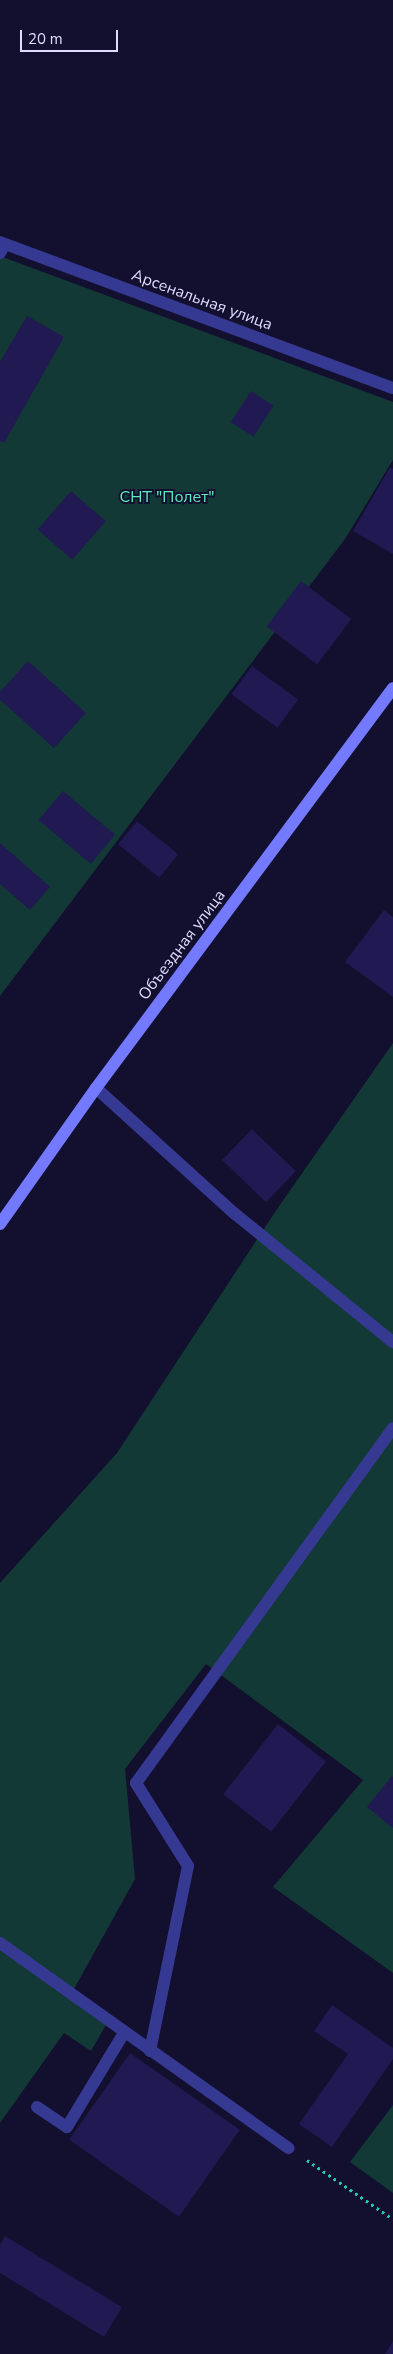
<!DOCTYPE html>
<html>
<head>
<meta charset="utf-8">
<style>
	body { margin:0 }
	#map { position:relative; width:393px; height:2354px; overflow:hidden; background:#130f2f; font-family:"Nunito Sans",sans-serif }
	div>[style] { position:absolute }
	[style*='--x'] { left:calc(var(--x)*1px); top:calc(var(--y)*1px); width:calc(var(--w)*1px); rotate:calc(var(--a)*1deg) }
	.green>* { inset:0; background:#123935 }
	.building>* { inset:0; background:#211951; transform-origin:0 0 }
	.path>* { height:3px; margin-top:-1.5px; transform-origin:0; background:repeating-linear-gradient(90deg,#25cbb6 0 2.5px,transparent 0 6.5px) }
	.lane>* { height:12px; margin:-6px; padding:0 6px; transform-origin:6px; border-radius:6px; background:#363992 }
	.street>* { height:12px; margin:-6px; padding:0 6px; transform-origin:6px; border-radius:6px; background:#363992 }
	.secondary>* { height:12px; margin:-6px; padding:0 6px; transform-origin:6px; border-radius:6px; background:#747aff }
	span { translate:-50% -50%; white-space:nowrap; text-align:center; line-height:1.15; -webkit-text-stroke:4px #130f2f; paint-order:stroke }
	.street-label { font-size:16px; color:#deddff }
	.park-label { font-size:16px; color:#5cecbe }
	.scale { position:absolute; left:20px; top:30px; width:98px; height:22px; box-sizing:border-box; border:2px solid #deddff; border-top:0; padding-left:6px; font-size:15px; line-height:18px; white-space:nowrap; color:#deddff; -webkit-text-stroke:4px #130f2f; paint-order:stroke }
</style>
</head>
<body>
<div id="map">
	<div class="green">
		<i style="clip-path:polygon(0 256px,393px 402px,393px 460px,345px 539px,0 996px)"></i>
		<i style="clip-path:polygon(393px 1043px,393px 1973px,273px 1887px,363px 1780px,206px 1664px,125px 1769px,135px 1879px,69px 1998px,106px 2025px,91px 2051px,64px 2033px,0 2123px,0 1583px,117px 1453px,275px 1212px)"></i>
		<i style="clip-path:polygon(393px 2105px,393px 2193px,350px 2162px)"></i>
	</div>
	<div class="building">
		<i style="clip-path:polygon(27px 316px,64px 337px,4px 443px,0 441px,0 362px)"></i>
		<i style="left:251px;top:391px;width:27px;height:37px;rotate:33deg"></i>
		<i style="clip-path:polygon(390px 467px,393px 469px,393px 554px,353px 531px)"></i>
		<i style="left:71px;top:491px;width:46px;height:51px;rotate:41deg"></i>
		<i style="left:301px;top:581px;width:63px;height:57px;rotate:37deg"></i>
		<i style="clip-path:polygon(28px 661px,86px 713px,54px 748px,0 700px,0 692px)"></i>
		<i style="left:252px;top:666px;width:57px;height:35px;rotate:36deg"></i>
		<i style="left:63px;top:791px;width:68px;height:38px;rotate:40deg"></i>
		<i style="left:137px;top:821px;width:53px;height:30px;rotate:39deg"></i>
		<i style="clip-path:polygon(0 843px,50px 887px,30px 910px,0 884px)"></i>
		<i style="clip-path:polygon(384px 910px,393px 917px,393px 997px,345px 962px)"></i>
		<i style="left:252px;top:1129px;width:61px;height:43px;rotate:44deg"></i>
		<i style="left:278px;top:1724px;width:61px;height:89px;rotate:38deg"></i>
		<i style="clip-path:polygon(392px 1776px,393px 1777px,393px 1828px,367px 1807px)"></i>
		<i style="clip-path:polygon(332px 2005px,393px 2048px,393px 2059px,332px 2147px,299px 2124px,348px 2054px,314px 2031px)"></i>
		<i style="left:130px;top:2053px;width:134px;height:106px;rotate:35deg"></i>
		<i style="clip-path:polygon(5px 2236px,122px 2307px,104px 2337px,0 2273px,0 2245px)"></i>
		<i style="clip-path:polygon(393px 2341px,393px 2354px,385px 2354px)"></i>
	</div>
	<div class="path">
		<i style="--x:307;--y:2160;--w:104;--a:34.5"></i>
	</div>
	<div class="lane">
		<i style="--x:0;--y:253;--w:10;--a:-61"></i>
		<i style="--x:96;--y:1088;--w:186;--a:42.2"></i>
		<i style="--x:234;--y:1213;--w:205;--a:39.1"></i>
		<i style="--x:0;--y:1943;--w:354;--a:35.4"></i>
		<i style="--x:150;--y:2051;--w:189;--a:-78.4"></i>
		<i style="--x:188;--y:1866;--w:98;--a:-122.1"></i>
		<i style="--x:136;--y:1783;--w:438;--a:-54.1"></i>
		<i style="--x:37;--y:2107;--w:36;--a:34"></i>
		<i style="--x:67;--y:2127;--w:110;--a:-58.8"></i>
	</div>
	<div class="street">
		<i style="--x:0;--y:242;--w:419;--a:20.4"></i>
	</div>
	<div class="secondary">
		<i style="--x:0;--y:1224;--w:166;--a:-54.8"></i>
		<i style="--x:96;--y:1088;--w:498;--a:-53.4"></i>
	</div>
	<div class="street-label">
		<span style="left:202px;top:300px;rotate:20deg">Арсенальная улица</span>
		<span style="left:182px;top:945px;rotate:-53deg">Объездная улица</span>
	</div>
	<div class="park-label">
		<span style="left:167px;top:497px">СНТ "Полет"</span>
	</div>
	<div class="scale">20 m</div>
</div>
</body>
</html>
